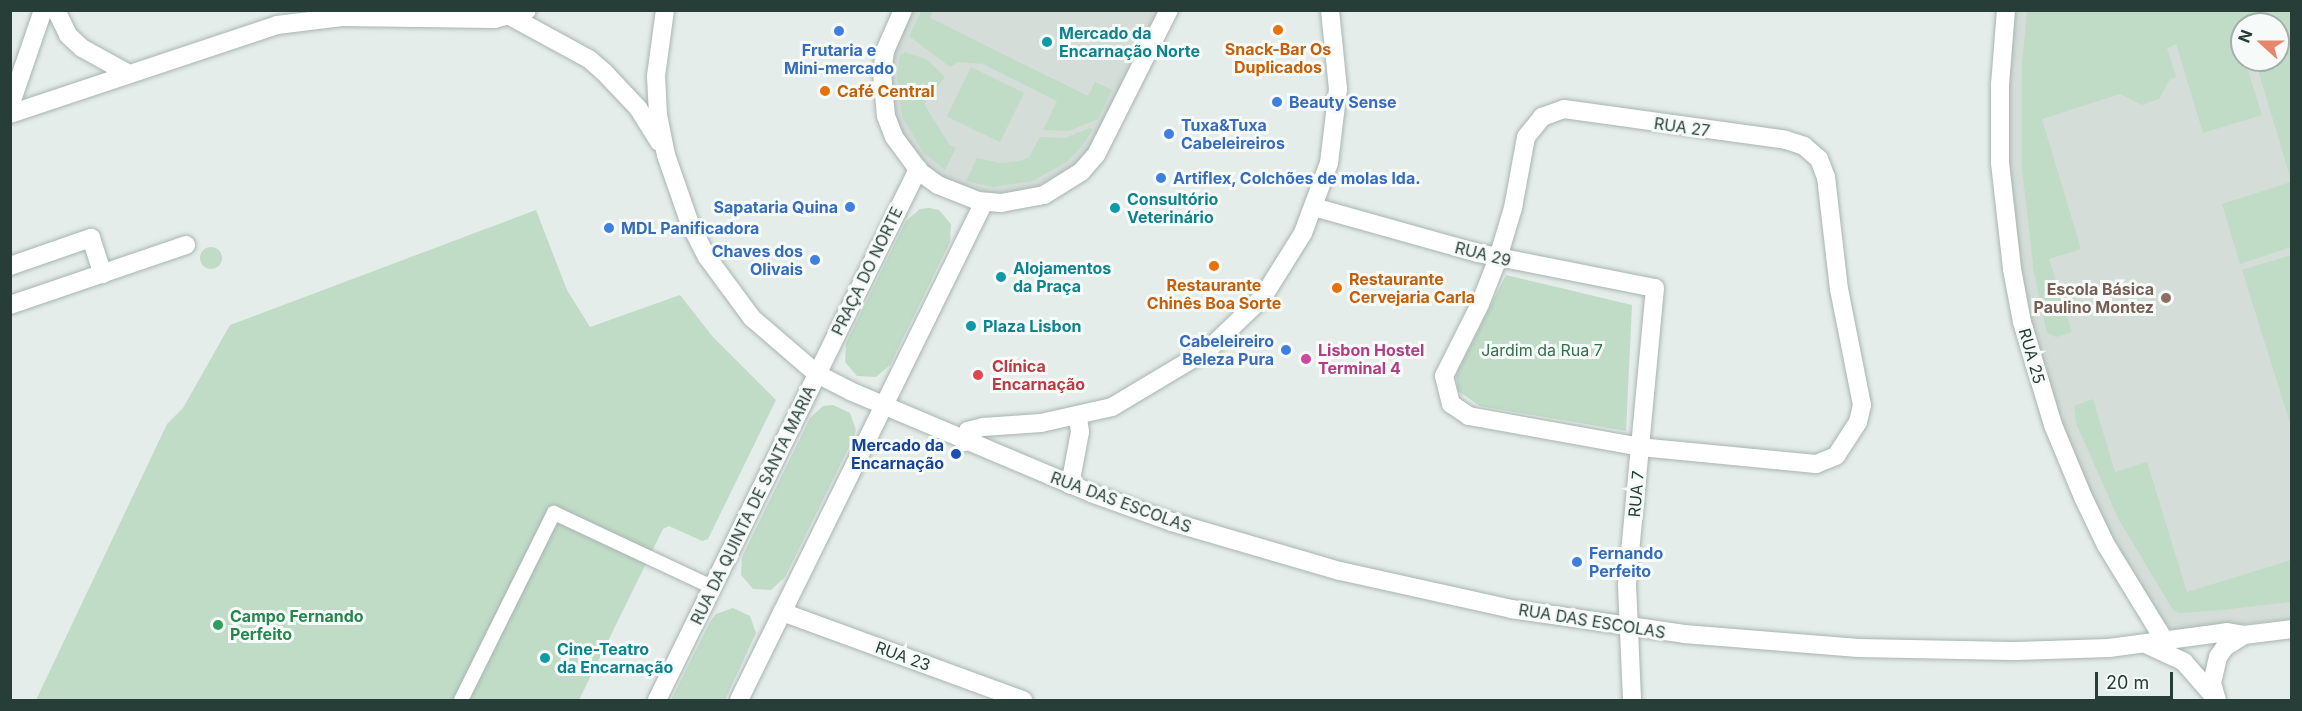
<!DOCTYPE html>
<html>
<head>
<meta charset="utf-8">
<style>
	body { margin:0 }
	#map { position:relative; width:2302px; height:711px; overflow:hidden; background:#e5edea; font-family:Inter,sans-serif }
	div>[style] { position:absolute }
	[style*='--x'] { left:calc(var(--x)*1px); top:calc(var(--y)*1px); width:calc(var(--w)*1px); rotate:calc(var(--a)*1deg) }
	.built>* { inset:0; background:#d4ddd8 }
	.green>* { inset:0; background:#c0dcc7; transform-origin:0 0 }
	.round { border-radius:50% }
	.roads { filter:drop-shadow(0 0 2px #a8b5b1) drop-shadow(0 0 2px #a8b5b1) }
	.lane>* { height:14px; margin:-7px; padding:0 7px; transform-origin:7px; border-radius:7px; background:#fff }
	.street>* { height:18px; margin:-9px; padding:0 9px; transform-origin:9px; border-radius:9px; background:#fff }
	.secondary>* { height:18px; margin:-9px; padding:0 9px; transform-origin:9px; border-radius:9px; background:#fff }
	.dots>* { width:16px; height:16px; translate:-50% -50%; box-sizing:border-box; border:3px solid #f6faf8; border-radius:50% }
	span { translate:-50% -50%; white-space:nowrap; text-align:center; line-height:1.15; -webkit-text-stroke:6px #f6faf8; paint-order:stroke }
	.culture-label { font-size:16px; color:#0d838f; font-weight:700 }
	.left { translate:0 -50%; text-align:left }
	.food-label { font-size:16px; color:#c56008; font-weight:700 }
	.shop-label { font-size:16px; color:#366cbe; font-weight:700 }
	.right { translate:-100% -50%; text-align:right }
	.street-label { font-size:16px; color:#263e37 }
	.education-label { font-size:16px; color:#785e54; font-weight:700 }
	.hotel-label { font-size:16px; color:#b23c85; font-weight:700 }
	.park-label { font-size:16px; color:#33714a }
	.health-label { font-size:16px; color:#be3a42; font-weight:700 }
	.transit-label { font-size:16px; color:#164399; font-weight:700 }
	.leisure-label { font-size:16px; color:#27864d; font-weight:700 }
	.frame { position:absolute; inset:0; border:12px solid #263e37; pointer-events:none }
	.north { position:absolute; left:2230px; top:12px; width:60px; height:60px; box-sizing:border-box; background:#f6faf8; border:2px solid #a3afab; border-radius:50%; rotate:291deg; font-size:16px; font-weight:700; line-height:24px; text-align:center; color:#263e37 }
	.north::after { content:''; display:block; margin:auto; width:21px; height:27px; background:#e6866a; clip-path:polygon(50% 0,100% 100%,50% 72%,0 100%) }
	.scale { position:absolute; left:2095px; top:672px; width:78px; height:27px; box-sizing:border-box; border:3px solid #263e37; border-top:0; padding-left:8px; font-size:18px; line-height:21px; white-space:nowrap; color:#263e37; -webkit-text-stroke:4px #f6faf8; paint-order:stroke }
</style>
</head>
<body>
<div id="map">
	<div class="built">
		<i style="clip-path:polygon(912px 11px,1161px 11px,1090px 151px,1076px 166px,1041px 188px,1001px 195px,980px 194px,942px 179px,926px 166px,901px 134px,893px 115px,889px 73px,893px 53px)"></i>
		<i style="clip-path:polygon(evenodd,2012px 11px,2291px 11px,2291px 619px,2181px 631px,2169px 628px,2138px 589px,2084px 486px,2043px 377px,2018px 273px,2005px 129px,2012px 11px,2242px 24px,2278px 24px,2278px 60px,2242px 60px,2242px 24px)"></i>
	</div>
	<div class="green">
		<i style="clip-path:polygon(922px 10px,933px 11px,930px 18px,1088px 96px,1095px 82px,1112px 90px,1098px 119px,1069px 131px,1043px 130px,1057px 101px,983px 64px,958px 62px,950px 67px,909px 36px)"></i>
		<i style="clip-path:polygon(2027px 11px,2291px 11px,2291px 180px,2255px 60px,2278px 60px,2278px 24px,2234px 26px,2262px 115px,2203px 133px,2176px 44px,2167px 48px,2176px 77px,2170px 79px,2159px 99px,2141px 105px,2120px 94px,2042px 119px,2081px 249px,2049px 259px,2072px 332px,2056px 337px,2047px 333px,2034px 273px,2022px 169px,2022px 64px)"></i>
		<i style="clip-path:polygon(905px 52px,926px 59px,945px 77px,924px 104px,949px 144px,956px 148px,945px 170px,923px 152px,902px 117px,897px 76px,900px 55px)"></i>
		<i style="left:971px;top:67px;width:59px;height:55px;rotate:26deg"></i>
		<i style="clip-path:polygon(1090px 128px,1093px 129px,1082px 146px,1068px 161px,1033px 181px,993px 187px,966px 181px,977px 158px,999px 163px,1020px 161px,1029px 157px,1040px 137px,1065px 138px)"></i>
		<i style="clip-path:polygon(2291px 182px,2291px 247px,2240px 264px,2222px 204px)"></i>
		<i style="clip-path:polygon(929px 208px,939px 210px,951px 224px,950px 242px,890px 365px,876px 377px,857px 376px,845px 362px,846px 343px,906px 221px,920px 209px)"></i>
		<i style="clip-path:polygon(536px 210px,567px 290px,590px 327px,680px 295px,713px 337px,776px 400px,708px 539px,702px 541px,669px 526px,663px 529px,579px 700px,36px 700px,167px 424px,183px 408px,230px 325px)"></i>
		<i class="round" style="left:200px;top:247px;width:22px;height:22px"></i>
		<i style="clip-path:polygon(2291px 255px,2292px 255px,2291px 426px,2242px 270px)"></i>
		<i style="clip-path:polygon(1506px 275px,1632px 305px,1626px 431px,1480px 406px,1458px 391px,1456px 374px)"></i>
		<i style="clip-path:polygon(2093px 399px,2115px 472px,2147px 462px,2187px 592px,2291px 560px,2291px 602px,2221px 610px,2180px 613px,2173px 610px,2118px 518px,2076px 423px,2074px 406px)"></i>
		<i style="clip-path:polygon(833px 405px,850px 413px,856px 430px,853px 439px,785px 577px,771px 590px,753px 589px,741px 575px,742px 557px,810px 418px,823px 406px)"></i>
		<i style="clip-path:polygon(733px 608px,750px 616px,756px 633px,725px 700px,671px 700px,710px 622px,716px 614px)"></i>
	</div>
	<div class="roads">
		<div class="lane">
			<i style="--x:461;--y:700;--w:209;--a:-63.6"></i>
			<i style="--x:554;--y:513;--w:174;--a:25.1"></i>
		</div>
		<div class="street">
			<i style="--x:56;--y:10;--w:28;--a:64"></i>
			<i style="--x:68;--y:35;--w:19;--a:43"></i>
			<i style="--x:82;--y:48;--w:54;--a:29"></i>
			<i style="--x:665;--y:10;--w:67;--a:97.8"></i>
			<i style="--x:656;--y:76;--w:39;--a:87"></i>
			<i style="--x:658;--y:115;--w:41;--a:78.7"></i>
			<i style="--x:666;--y:155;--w:73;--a:70.8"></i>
			<i style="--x:690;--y:224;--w:37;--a:63"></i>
			<i style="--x:707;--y:257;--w:76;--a:53.6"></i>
			<i style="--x:752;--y:318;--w:86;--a:40.7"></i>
			<i style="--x:817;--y:374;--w:37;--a:27"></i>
			<i style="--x:850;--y:391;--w:262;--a:22.9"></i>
			<i style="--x:1091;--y:493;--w:86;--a:19.7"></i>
			<i style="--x:1172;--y:522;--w:175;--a:16.3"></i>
			<i style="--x:1340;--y:571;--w:175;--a:12.5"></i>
			<i style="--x:1511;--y:609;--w:175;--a:8.2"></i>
			<i style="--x:1684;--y:634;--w:175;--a:4.6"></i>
			<i style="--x:1858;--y:648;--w:158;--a:1.1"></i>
			<i style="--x:2016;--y:651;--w:93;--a:-1.8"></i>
			<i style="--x:2109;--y:648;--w:119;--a:-7.7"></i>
			<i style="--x:2227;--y:632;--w:17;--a:10"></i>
			<i style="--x:2244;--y:635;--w:48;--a:-7.1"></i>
			<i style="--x:2006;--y:10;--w:74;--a:94.6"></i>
			<i style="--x:2000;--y:84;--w:79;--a:90"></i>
			<i style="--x:2000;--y:163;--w:107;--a:83.5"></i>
			<i style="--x:2012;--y:269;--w:54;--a:79.3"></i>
			<i style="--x:2022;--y:322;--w:108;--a:73.2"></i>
			<i style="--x:2053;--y:425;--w:78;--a:67.4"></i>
			<i style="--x:2083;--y:497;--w:53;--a:64.4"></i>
			<i style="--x:2106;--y:545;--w:109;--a:58.5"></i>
			<i style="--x:510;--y:16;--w:90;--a:28.6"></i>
			<i style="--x:589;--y:59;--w:20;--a:41"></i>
			<i style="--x:604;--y:72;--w:50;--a:46.6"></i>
			<i style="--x:638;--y:108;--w:40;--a:58"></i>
			<i style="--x:10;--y:106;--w:102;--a:-71"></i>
			<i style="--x:1564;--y:109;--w:224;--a:7.9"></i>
			<i style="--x:1786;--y:140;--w:19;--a:18"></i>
			<i style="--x:1804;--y:146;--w:20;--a:41"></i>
			<i style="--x:1819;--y:159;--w:19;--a:69"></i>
			<i style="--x:1826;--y:177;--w:113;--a:83.4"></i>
			<i style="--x:1839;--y:289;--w:118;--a:78.8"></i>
			<i style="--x:1862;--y:405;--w:17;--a:103"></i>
			<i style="--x:1858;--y:422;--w:40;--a:122.9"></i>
			<i style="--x:1836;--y:456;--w:22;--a:158"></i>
			<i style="--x:1816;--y:464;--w:176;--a:-174.5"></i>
			<i style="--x:1641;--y:447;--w:175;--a:-169.8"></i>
			<i style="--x:1469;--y:416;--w:22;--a:-146"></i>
			<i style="--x:1451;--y:404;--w:29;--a:-104"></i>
			<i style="--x:1444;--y:376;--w:80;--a:-63.4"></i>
			<i style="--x:1480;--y:304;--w:49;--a:-68.6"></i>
			<i style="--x:1498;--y:258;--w:52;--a:-73.3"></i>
			<i style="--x:1513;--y:208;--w:72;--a:-79.6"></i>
			<i style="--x:1526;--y:137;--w:26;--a:-51"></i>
			<i style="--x:1542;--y:117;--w:23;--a:-20"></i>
			<i style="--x:10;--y:114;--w:281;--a:-18.4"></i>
			<i style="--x:277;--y:25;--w:65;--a:-7"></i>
			<i style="--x:342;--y:17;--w:152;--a:0.8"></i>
			<i style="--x:494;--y:19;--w:34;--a:-15"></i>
			<i style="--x:1314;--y:207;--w:170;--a:15.7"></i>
			<i style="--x:1478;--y:253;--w:180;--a:11.2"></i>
			<i style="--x:1655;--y:288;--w:298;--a:95.4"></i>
			<i style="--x:1627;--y:585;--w:115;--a:87.5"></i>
			<i style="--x:10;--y:266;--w:86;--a:-19.1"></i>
			<i style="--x:91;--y:238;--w:38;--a:72"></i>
			<i style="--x:10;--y:305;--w:186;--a:-18.8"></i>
			<i style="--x:964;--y:442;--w:12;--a:-70"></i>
			<i style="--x:968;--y:431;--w:16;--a:-15"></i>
			<i style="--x:983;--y:427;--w:58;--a:-3.9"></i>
			<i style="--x:1041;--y:423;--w:73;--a:-12.7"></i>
			<i style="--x:1112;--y:407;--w:113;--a:-30.9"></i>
			<i style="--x:1209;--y:349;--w:75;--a:-43.9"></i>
			<i style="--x:1263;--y:297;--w:75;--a:-58"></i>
			<i style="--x:1303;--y:233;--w:75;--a:-69.6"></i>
			<i style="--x:1329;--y:163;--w:75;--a:-83.1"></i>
			<i style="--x:1338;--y:89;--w:79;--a:-95.8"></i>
			<i style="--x:1070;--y:485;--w:54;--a:-79.3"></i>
			<i style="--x:1080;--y:432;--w:15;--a:-98"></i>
			<i style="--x:782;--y:612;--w:257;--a:20.1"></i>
		</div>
		<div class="secondary">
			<i style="--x:903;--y:10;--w:45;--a:113.7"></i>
			<i style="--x:885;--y:51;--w:22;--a:98"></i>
			<i style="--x:882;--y:73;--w:43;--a:84.7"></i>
			<i style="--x:886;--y:116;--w:22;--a:69"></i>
			<i style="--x:894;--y:137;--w:44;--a:53.4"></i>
			<i style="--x:920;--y:172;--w:22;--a:36"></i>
			<i style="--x:938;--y:185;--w:43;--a:21.8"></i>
			<i style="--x:978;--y:201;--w:23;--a:5"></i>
			<i style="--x:1001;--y:203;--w:44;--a:-10.5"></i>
			<i style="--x:1044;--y:195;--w:44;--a:-31.9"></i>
			<i style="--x:1081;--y:172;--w:23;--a:-49"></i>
			<i style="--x:1096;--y:155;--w:162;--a:-63.3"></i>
			<i style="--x:2148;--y:645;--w:40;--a:25"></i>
			<i style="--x:2184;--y:662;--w:50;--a:49"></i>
			<i style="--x:2216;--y:697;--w:15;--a:-106"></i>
			<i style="--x:2212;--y:683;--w:27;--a:-77"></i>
			<i style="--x:2218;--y:657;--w:12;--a:-55"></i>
			<i style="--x:2225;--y:647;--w:22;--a:-32"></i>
			<i style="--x:657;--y:700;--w:592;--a:-63.82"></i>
			<i style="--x:739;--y:700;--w:555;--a:-63.8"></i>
		</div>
	</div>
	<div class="dots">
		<i style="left:1278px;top:30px;background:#e8710a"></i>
		<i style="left:839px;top:31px;background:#3f7fe0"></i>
		<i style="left:1047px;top:42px;background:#0f9aa8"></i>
		<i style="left:825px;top:91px;background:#e8710a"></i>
		<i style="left:1277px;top:102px;background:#3f7fe0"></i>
		<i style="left:1169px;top:134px;background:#3f7fe0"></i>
		<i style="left:1161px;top:178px;background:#3f7fe0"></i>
		<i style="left:850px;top:207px;background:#3f7fe0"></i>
		<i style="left:1115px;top:208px;background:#0f9aa8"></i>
		<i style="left:609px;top:228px;background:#3f7fe0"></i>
		<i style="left:815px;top:260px;background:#3f7fe0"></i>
		<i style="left:1214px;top:266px;background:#e8710a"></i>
		<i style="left:1001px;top:277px;background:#0f9aa8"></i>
		<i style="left:1337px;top:288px;background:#e8710a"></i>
		<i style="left:2166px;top:298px;background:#8d6e63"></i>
		<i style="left:971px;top:326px;background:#0f9aa8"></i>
		<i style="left:1286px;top:350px;background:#3f7fe0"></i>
		<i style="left:1306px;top:359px;background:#d1479c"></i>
		<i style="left:978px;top:375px;background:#e0444e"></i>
		<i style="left:956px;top:454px;background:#1a4fb4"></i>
		<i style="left:1577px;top:562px;background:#3f7fe0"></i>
		<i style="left:218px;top:625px;background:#2e9e5b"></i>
		<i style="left:545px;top:658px;background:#0f9aa8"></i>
	</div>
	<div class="culture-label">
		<span class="left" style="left:1059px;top:42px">Mercado da<br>Encarnação Norte</span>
		<span class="left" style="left:1127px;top:208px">Consultório<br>Veterinário</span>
		<span class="left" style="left:1013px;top:277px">Alojamentos<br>da Praça</span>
		<span class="left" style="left:983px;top:326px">Plaza Lisbon</span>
		<span class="left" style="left:557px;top:658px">Cine-Teatro<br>da Encarnação</span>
	</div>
	<div class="food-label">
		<span style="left:1278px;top:58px">Snack-Bar Os<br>Duplicados</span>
		<span class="left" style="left:837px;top:91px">Café Central</span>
		<span class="left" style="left:1349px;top:288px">Restaurante<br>Cervejaria Carla</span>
		<span style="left:1214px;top:294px">Restaurante<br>Chinês Boa Sorte</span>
	</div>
	<div class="shop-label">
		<span style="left:839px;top:59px">Frutaria e<br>Mini-mercado</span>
		<span class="left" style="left:1289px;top:102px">Beauty Sense</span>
		<span class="left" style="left:1181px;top:134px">Tuxa&amp;Tuxa<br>Cabeleireiros</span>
		<span class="left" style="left:1173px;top:178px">Artiflex, Colchões de molas lda.</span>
		<span class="right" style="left:838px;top:207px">Sapataria Quina</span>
		<span class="left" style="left:621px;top:228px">MDL Panificadora</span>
		<span class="right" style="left:803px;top:260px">Chaves dos<br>Olivais</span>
		<span class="right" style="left:1274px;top:350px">Cabeleireiro<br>Beleza Pura</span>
		<span class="left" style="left:1589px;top:562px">Fernando<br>Perfeito</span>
	</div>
	<div class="street-label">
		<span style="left:1682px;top:127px;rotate:8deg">RUA 27</span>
		<span style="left:1483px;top:254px;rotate:14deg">RUA 29</span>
		<span style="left:867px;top:271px;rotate:-64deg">PRAÇA DO NORTE</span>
		<span style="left:2032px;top:356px;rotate:74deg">RUA 25</span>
		<span style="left:1636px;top:494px;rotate:-85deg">RUA 7</span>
		<span style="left:1121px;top:502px;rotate:20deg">RUA DAS ESCOLAS</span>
		<span style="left:753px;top:505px;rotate:-64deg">RUA DA QUINTA DE SANTA MARIA</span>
		<span style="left:1592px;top:621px;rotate:9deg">RUA DAS ESCOLAS</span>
		<span style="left:903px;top:656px;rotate:20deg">RUA 23</span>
	</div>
	<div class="education-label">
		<span class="right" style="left:2154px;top:298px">Escola Básica<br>Paulino Montez</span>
	</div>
	<div class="hotel-label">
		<span class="left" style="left:1318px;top:359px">Lisbon Hostel<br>Terminal 4</span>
	</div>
	<div class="park-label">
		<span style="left:1542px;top:350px">Jardim da Rua 7</span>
	</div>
	<div class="health-label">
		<span class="left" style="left:992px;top:375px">Clínica<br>Encarnação</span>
	</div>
	<div class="transit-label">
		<span class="right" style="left:944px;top:454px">Mercado da<br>Encarnação</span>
	</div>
	<div class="leisure-label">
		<span class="left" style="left:230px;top:625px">Campo Fernando<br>Perfeito</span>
	</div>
	<div class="frame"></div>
	<div class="north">N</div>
	<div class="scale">20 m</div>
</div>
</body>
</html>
